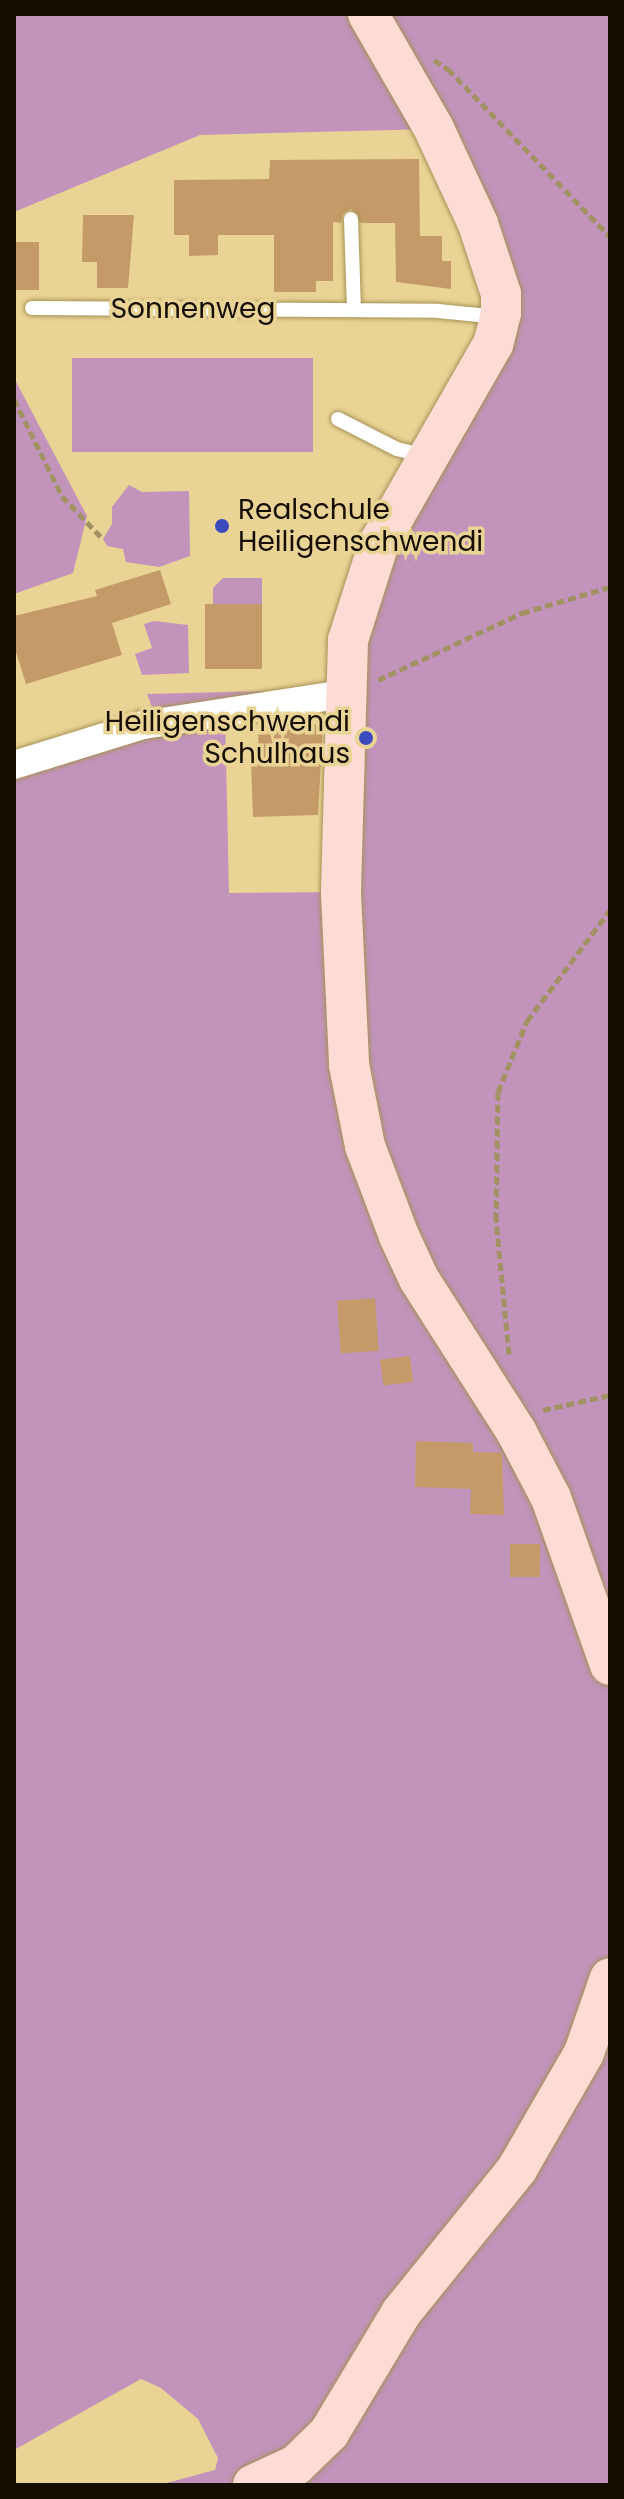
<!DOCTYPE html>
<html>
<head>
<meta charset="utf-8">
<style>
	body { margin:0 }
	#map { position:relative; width:624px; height:2499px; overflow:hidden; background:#e9d495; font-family:Poppins,sans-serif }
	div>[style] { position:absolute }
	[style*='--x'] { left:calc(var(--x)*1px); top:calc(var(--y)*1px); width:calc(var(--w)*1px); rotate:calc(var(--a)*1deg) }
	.green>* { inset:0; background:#c293bb; transform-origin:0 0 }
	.building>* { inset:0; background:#c49b68; transform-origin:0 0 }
	.path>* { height:5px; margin-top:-2.5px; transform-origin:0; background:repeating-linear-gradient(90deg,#a19163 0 8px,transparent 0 12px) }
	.roads { filter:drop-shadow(0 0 2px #a69255) drop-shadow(0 0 2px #a69255) }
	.lane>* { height:14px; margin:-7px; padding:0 7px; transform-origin:7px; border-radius:7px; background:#fff }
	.street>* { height:28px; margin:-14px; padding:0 14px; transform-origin:14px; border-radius:14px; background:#fff }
	.secondary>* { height:40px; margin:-20px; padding:0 20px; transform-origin:20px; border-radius:20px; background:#fedcd6 }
	.dots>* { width:22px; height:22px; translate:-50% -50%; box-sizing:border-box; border:4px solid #e9d495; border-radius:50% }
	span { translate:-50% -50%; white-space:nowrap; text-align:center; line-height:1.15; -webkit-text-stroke:7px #e9d495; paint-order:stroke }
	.street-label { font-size:28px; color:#140d00 }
	.poi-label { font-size:28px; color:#140d00 }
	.left { translate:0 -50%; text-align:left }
	.right { translate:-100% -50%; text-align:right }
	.frame { position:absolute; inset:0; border:16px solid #140d00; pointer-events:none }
</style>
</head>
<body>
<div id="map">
	<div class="green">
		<i style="clip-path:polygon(14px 14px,610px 14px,610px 2485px,159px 2485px,215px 2470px,218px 2458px,198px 2419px,161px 2388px,141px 2379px,14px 2450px,14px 765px,225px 714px,229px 893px,341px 892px,348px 640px,498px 328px,434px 129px,200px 135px,14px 212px)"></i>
		<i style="left:72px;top:358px;width:241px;height:94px"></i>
		<i style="clip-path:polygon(14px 378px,87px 516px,73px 573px,14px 594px)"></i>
		<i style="clip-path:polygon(129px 485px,142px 492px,189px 491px,190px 556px,159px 567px,126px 562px,123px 549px,107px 546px,103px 539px,112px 524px,112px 507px)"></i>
		<i style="clip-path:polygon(223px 578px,262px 578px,262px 604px,213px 604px,213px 588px)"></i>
		<i style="clip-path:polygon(154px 621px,188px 625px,189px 673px,142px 675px,135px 654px,152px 648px,144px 624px)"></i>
		<i style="clip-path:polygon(263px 691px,263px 697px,155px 715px,147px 694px)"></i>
	</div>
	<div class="building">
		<i style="clip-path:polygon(419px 159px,420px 236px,442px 236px,442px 261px,451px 261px,451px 289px,396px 282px,395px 223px,361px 223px,351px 209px,343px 214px,341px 223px,333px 222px,333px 281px,316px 281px,316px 292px,274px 292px,274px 235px,218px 235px,218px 255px,189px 256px,189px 235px,174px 235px,174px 180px,269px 179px,270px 160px)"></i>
		<i style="clip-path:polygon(83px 215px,134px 215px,128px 288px,97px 288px,97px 262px,82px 262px)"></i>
		<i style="left:14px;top:242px;width:25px;height:48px"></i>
		<i style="clip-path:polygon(160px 570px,171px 604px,112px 623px,122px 655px,26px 684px,14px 646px,14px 616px,97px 596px,95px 590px)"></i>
		<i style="left:205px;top:604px;width:57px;height:65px"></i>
		<i style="clip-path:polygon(323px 724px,318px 815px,253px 817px,251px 761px,259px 761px,258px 732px,271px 731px,271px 726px)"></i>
		<i style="left:375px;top:1298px;width:53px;height:38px;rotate:86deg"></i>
		<i style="left:410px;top:1356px;width:26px;height:30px;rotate:83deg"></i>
		<i style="clip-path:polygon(416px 1441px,473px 1443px,473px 1452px,502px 1453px,504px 1515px,470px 1514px,471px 1489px,415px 1487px)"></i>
		<i style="left:510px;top:1544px;width:30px;height:33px"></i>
	</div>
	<div class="path">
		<i style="--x:434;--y:60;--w:17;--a:33"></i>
		<i style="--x:448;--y:69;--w:233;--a:46"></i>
		<i style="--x:14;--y:399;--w:108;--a:63.7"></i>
		<i style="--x:62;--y:496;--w:59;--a:46.4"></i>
		<i style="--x:378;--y:680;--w:159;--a:-25"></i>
		<i style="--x:522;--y:613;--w:92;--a:-16.5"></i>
		<i style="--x:509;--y:1354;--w:135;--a:-95.5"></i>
		<i style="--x:496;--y:1220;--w:128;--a:-89.1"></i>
		<i style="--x:498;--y:1092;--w:77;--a:-67.8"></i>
		<i style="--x:527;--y:1021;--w:139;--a:-53.2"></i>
		<i style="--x:543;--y:1410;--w:69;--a:-12.6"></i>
	</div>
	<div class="roads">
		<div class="lane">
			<i style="--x:351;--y:219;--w:91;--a:88.1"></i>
			<i style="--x:32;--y:308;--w:406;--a:0.4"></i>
			<i style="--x:438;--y:311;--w:61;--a:5.6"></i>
			<i style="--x:338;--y:419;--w:66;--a:27"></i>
			<i style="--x:397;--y:449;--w:29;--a:14"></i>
		</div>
		<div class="street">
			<i style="--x:14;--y:765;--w:135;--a:-17.2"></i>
			<i style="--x:143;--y:725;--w:203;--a:-8.8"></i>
		</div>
		<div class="secondary">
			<i style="--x:368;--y:14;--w:133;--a:60.1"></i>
			<i style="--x:434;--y:129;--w:105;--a:65.1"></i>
			<i style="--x:478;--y:224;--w:74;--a:71.8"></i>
			<i style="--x:501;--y:294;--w:19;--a:90"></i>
			<i style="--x:501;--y:313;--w:32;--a:104"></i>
			<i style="--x:493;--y:344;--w:229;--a:119.8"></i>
			<i style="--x:379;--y:543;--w:102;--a:107.7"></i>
			<i style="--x:348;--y:640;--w:253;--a:91.6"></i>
			<i style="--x:341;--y:893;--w:172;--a:87.3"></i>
			<i style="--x:349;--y:1065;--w:83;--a:78.8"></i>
			<i style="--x:365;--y:1146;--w:96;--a:69.3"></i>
			<i style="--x:399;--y:1236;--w:47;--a:65.1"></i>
			<i style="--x:419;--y:1279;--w:183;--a:57.5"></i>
			<i style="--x:517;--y:1433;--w:73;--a:62.4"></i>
			<i style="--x:551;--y:1498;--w:177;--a:70.5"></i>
			<i style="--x:253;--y:2485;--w:47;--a:-24.9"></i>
			<i style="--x:296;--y:2465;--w:46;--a:-44.1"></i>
			<i style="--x:329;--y:2433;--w:140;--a:-59"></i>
			<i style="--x:401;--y:2313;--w:185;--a:-51.1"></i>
			<i style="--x:517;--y:2169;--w:134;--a:-60"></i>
			<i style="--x:584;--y:2053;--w:79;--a:-70.9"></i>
		</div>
	</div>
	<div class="dots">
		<i style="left:222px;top:526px;background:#3b4abd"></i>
		<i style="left:366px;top:738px;background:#3b4abd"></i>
	</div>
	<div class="street-label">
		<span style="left:193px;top:309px">Sonnenweg</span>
	</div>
	<div class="poi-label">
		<span class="left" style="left:238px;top:526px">Realschule<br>Heiligenschwendi</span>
		<span class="right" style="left:350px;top:738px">Heiligenschwendi<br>Schulhaus</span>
	</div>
	<div class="frame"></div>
</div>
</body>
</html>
